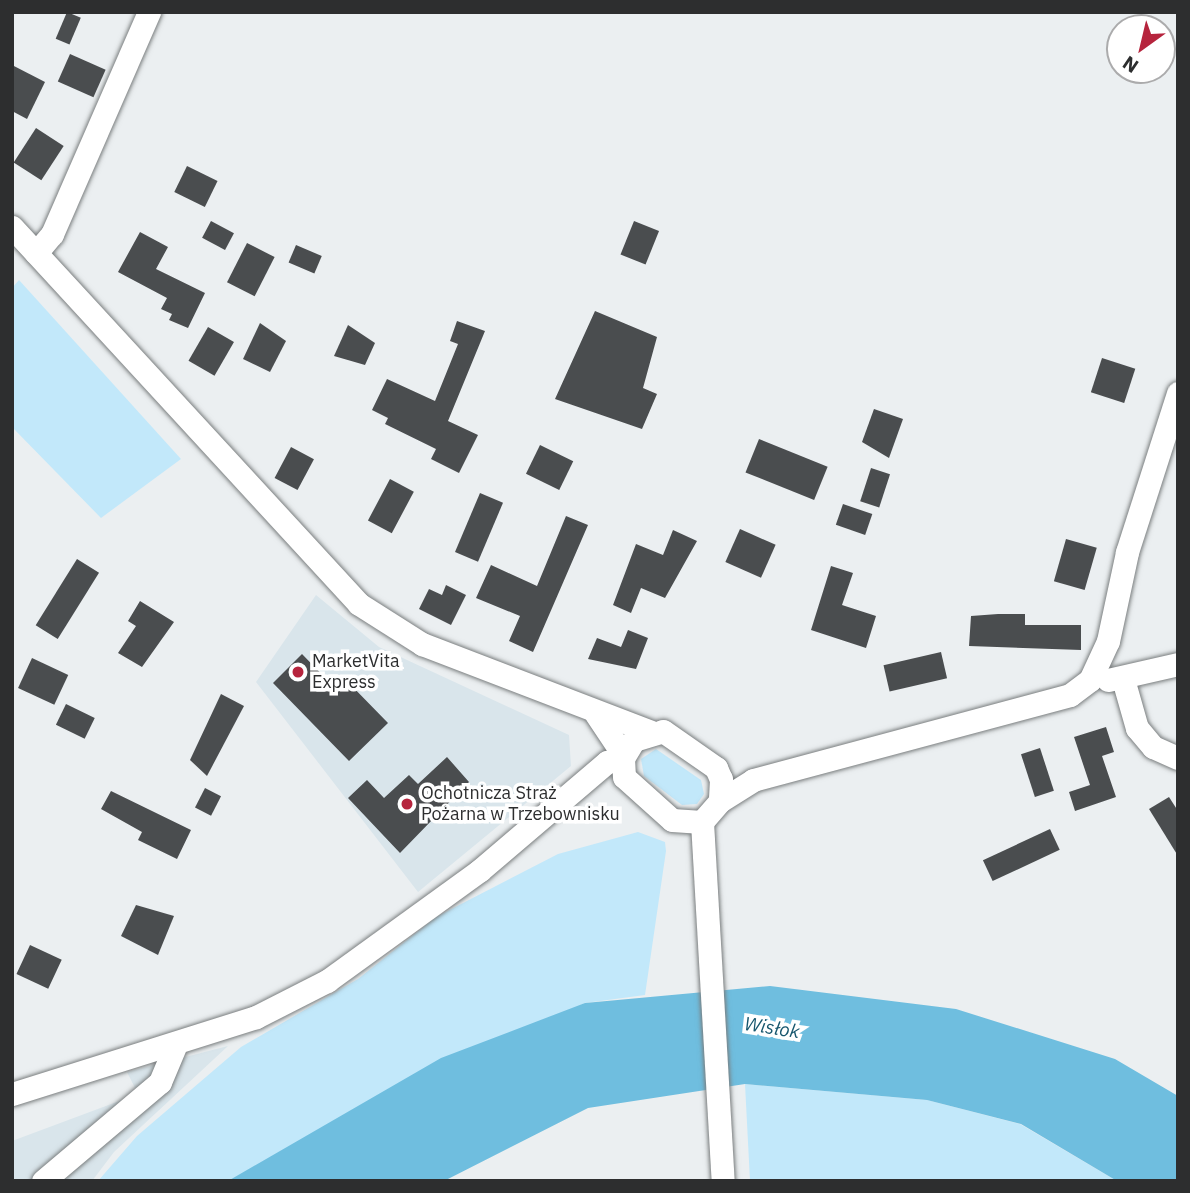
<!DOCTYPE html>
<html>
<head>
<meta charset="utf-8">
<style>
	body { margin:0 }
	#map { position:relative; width:1190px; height:1193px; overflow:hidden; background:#ebeff1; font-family:"IBM Plex Sans",sans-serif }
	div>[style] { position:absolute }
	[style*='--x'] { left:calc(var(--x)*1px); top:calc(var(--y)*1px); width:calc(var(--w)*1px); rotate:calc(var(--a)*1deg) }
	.built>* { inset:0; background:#d9e5eb }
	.green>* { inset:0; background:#c2e8fa }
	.water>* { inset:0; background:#6fbedf }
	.building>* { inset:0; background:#4a4d4f; transform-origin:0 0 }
	.roads { filter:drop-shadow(0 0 2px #7a7e7f) drop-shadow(0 0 2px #7a7e7f) }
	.minor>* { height:23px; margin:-11.5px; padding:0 11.5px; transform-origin:11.5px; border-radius:11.5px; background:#fff }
	.dots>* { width:19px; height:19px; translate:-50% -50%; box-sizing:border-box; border:4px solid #fff; border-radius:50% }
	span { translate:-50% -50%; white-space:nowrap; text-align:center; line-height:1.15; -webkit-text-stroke:7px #fff; paint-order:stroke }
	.poi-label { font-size:18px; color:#2d2e2f }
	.left { translate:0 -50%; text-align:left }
	.water-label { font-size:19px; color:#18576e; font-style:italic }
	.frame { position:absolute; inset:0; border:14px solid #2d2e2f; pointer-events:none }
	.north { position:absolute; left:1106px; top:14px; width:70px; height:70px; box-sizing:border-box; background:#fff; border:2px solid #ababac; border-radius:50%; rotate:214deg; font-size:19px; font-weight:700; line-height:28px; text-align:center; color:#2d2e2f }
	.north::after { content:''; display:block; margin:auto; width:24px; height:32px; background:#b6243d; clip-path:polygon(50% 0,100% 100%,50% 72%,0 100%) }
</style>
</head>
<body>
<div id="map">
	<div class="built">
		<i style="clip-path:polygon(316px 595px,379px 647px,569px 735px,571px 766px,418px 892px,256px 682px)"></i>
		<i style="clip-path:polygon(228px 1046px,114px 1152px,92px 1181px,12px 1181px,12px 1141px,138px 1094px,127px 1072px)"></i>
	</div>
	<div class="green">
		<i style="clip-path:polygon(19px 280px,181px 459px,101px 518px,12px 427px,12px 288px)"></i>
		<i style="clip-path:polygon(656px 749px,701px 780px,704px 794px,697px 804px,682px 805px,644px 776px,641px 759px)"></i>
		<i style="clip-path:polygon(638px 832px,665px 842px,666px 851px,645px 995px,585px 1003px,228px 1181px,98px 1181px,137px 1136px,241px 1047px,358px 979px,436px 917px,558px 854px)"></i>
		<i style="clip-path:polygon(745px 1084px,927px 1100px,1020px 1124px,1117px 1181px,750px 1181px)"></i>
	</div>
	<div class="water">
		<i style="clip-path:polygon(770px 986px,956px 1009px,1115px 1059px,1178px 1096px,1178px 1181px,1117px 1181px,1021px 1124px,927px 1100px,745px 1084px,588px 1108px,444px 1181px,228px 1181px,441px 1058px,585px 1003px)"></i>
	</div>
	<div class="building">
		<i style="left:67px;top:12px;width:15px;height:29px;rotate:23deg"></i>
		<i style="left:70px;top:54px;width:39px;height:30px;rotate:24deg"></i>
		<i style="clip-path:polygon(12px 65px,45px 82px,27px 119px,12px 111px)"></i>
		<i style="left:36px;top:128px;width:33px;height:41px;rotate:33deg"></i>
		<i style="left:187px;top:166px;width:34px;height:29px;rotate:26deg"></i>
		<i style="left:211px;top:221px;width:26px;height:19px;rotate:28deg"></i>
		<i style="left:634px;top:221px;width:27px;height:36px;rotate:22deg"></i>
		<i style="clip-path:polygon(140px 232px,168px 247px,156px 269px,205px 293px,188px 328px,169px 320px,172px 314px,161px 309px,167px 298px,118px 272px)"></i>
		<i style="left:247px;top:243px;width:31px;height:44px;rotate:27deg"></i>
		<i style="left:296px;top:245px;width:28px;height:19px;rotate:23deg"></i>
		<i style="clip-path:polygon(595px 311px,657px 337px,643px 388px,657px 394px,642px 429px,555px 399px)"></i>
		<i style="clip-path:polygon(457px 321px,485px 331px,448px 421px,478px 435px,459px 473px,431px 459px,436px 449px,385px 424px,388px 418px,372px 410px,387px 379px,435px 401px,458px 344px,450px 341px)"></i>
		<i style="clip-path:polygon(260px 323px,286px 341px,270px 372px,243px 359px)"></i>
		<i style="clip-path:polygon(348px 325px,375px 343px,365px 365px,334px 356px)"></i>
		<i style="left:208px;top:327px;width:30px;height:39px;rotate:30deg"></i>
		<i style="left:1102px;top:358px;width:35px;height:36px;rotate:18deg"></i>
		<i style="clip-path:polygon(874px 409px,903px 419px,889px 458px,862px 442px)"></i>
		<i style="left:759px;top:439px;width:74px;height:36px;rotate:22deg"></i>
		<i style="left:540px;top:445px;width:37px;height:32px;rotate:26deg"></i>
		<i style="left:291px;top:447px;width:26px;height:35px;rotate:28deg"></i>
		<i style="left:871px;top:468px;width:20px;height:35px;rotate:18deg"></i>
		<i style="left:390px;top:479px;width:27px;height:47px;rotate:28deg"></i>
		<i style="left:480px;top:493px;width:25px;height:64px;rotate:23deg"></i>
		<i style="left:843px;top:504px;width:31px;height:22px;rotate:19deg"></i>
		<i style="clip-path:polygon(566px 516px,588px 525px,533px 652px,509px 641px,520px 616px,476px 598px,491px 565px,537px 586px)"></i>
		<i style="left:740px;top:529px;width:39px;height:36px;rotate:24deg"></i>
		<i style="clip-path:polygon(673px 530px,697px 541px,665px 598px,641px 588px,631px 613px,613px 605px,636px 544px,663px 555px)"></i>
		<i style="left:1066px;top:539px;width:32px;height:44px;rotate:16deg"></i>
		<i style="left:77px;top:559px;width:26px;height:78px;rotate:32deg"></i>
		<i style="clip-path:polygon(831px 566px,853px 573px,842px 605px,876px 616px,866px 648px,811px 630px)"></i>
		<i style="clip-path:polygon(446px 585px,466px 595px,451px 625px,419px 609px,429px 589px,442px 595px)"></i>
		<i style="clip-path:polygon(140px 601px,174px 622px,142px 667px,118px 653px,136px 626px,128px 621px)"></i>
		<i style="clip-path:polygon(998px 614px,1025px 614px,1025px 625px,1081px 625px,1081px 650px,969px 646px,971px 616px)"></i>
		<i style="clip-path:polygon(628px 630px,648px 638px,636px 669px,588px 659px,597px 638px,621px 647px)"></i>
		<i style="left:941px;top:652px;width:27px;height:59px;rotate:77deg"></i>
		<i style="clip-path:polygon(302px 654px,337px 690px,346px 680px,388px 723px,349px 761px,273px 683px)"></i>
		<i style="left:32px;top:658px;width:40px;height:33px;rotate:25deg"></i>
		<i style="clip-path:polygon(221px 694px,244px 706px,207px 776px,190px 760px)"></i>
		<i style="left:66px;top:704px;width:32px;height:23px;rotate:26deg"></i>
		<i style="clip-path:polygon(1106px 727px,1114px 752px,1102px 756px,1116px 797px,1075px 811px,1069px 792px,1090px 785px,1074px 737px)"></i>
		<i style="left:1040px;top:748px;width:45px;height:20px;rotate:72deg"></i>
		<i style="clip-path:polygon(447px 757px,469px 782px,400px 853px,348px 798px,367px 780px,384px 798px,409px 775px,418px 784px)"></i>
		<i style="left:205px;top:788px;width:18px;height:22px;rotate:27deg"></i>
		<i style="clip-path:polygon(111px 791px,191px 830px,177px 859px,138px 840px,142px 832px,101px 809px)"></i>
		<i style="clip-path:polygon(1169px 797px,1178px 811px,1178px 856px,1149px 809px)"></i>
		<i style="left:1050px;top:829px;width:23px;height:74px;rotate:65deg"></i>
		<i style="clip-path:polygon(136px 905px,174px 916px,158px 955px,121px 936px)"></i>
		<i style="left:30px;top:945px;width:35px;height:32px;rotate:25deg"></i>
	</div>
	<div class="roads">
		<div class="minor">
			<i style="--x:12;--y:227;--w:512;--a:47.37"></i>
			<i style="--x:359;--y:604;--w:75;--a:32.4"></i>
			<i style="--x:422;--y:644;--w:245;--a:21"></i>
			<i style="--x:36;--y:253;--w:25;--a:-50"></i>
			<i style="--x:52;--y:234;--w:242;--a:-66.4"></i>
			<i style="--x:1123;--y:679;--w:51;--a:74.1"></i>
			<i style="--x:1137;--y:728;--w:25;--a:50"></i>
			<i style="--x:1153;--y:747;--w:27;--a:24"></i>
			<i style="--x:1108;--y:680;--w:72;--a:-12.9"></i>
			<i style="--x:596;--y:714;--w:50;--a:56.3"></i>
			<i style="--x:663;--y:731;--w:65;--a:34.9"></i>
			<i style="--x:716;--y:768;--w:12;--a:66"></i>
			<i style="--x:721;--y:779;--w:22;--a:93"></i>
			<i style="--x:720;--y:801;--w:28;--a:131"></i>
			<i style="--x:702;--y:822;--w:30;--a:-176"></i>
			<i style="--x:672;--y:820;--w:64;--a:-138.1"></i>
			<i style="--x:624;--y:777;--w:19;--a:-93"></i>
			<i style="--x:623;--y:758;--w:21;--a:-59"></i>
			<i style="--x:634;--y:740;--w:30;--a:-17"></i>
			<i style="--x:720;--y:801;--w:39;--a:-32"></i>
			<i style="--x:753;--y:780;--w:328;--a:-15"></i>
			<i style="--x:1070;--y:695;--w:25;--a:-37"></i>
			<i style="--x:1090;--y:680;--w:43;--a:-65.2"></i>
			<i style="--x:1108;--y:641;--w:91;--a:-77.9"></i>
			<i style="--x:1127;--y:552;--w:167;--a:-72.2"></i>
			<i style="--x:702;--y:822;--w:360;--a:86.7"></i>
			<i style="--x:12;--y:1094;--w:256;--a:-17.5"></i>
			<i style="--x:256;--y:1017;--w:80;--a:-26.9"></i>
			<i style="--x:327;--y:981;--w:188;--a:-35.9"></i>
			<i style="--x:479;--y:871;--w:168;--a:-40.4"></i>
			<i style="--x:607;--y:762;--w:16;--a:-14"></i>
			<i style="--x:43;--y:1181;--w:153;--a:-40.2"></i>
			<i style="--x:160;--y:1082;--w:41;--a:-67.2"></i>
		</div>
	</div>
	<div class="dots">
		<i style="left:298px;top:672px;background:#b6243d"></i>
		<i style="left:407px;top:804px;background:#b6243d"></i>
	</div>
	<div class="poi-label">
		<span class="left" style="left:312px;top:672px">MarketVita<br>Express</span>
		<span class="left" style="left:421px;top:804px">Ochotnicza Straż<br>Pożarna w Trzebownisku</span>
	</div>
	<div class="water-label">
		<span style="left:772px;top:1028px;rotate:9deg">Wisłok</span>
	</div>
	<div class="frame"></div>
	<div class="north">N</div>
</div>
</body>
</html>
